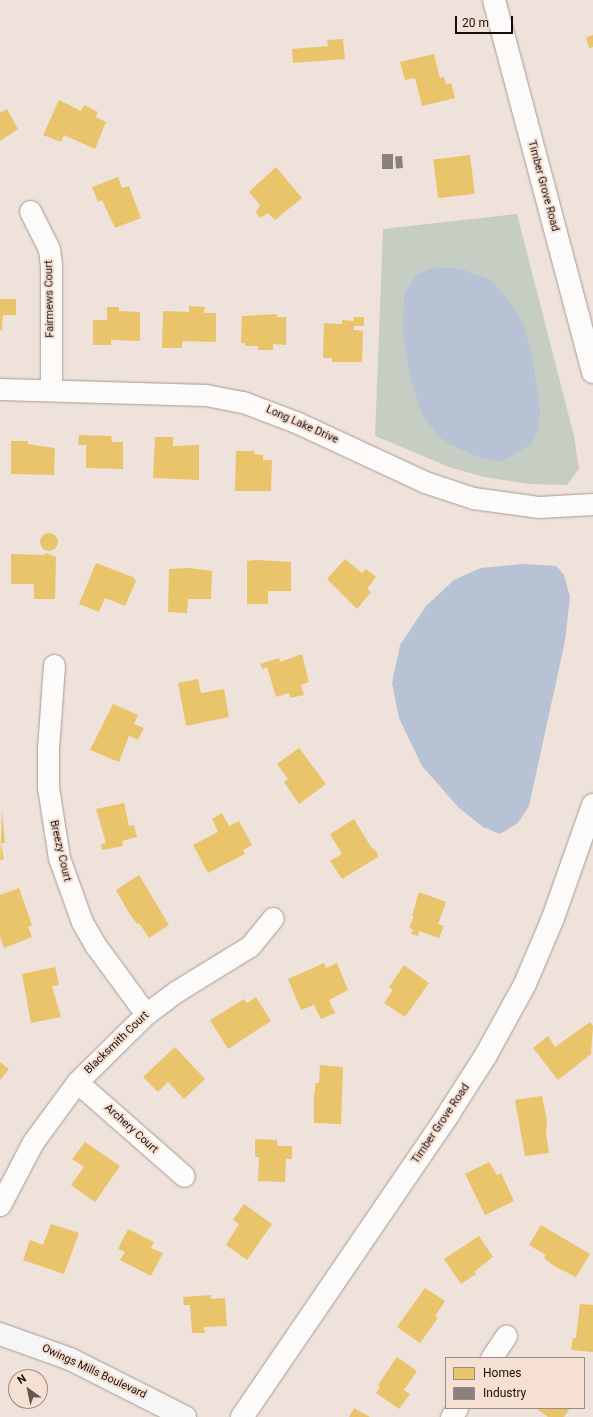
<!DOCTYPE html>
<html>
<head>
<meta charset="utf-8">
<style>
	body { margin:0 }
	#map { position:relative; width:593px; height:1417px; overflow:hidden; background:#eee2db; font-family:Roboto,sans-serif }
	div>[style] { position:absolute }
	[style*='--x'] { left:calc(var(--x)*1px); top:calc(var(--y)*1px); width:calc(var(--w)*1px); rotate:calc(var(--a)*1deg) }
	.green>* { inset:0; background:#c6cec4 }
	.water>* { inset:0; background:#b8c2d5 }
	.homes>* { inset:0; background:#e9c46a; transform-origin:0 0 }
	.round { border-radius:50% }
	.industry>* { inset:0; background:#8a817c; transform-origin:0 0 }
	.roads { filter:drop-shadow(0 0 1px #a49b96) drop-shadow(0 0 1px #a49b96) }
	.minor>* { height:21px; margin:-10.5px; padding:0 10.5px; transform-origin:10.5px; border-radius:10.5px; background:#fcfbfa }
	.tertiary>* { height:22px; margin:-11px; padding:0 11px; transform-origin:11px; border-radius:11px; background:#fcfbfa }
	.secondary>* { height:22px; margin:-11px; padding:0 11px; transform-origin:11px; border-radius:11px; background:#f6f6f6 }
	span { translate:-50% -50%; white-space:nowrap; text-align:center; line-height:1.15; -webkit-text-stroke:4px #f6e0d3; paint-order:stroke }
	.street-label { font-size:11px; color:#150e0a }
	.legend { position:absolute; left:445px; top:1357px; width:140px; height:52px; box-sizing:border-box; background:#f6e0d3; border:1px solid #9c8c83; margin:0; padding:5px 7px; list-style:none; font-size:12px; color:#150e0a }
	.legend li { display:flex; align-items:center; gap:8px; height:20px }
	.legend b { width:20px; border:1px solid #9c8c83 }
	.north { position:absolute; left:8px; top:1369px; width:40px; height:40px; box-sizing:border-box; background:#f6e0d3; border:1px solid #9c8c83; border-radius:50%; rotate:327deg; font-size:11px; font-weight:700; line-height:16px; text-align:center; color:#150e0a }
	.north::after { content:''; display:block; margin:auto; width:14px; height:18px; background:#615853; clip-path:polygon(50% 0,100% 100%,50% 72%,0 100%) }
	.scale { position:absolute; left:455px; top:16px; width:58px; height:18px; box-sizing:border-box; border:2px solid #150e0a; border-top:0; padding-left:5px; font-size:12px; line-height:14px; white-space:nowrap; color:#150e0a; -webkit-text-stroke:3px #f6e0d3; paint-order:stroke }
</style>
</head>
<body>
<div id="map">
	<div class="green">
		<i style="clip-path:polygon(517px 214px,574px 436px,579px 469px,567px 485px,529px 484px,484px 477px,449px 467px,375px 436px,383px 229px)"></i>
	</div>
	<div class="water">
		<i style="clip-path:polygon(436px 267px,461px 269px,491px 280px,509px 300px,524px 325px,533px 360px,540px 411px,538px 431px,532px 444px,501px 462px,478px 457px,449px 444px,438px 436px,421px 413px,409px 374px,403px 332px,404px 294px,417px 274px)"></i>
		<i style="clip-path:polygon(523px 564px,556px 566px,564px 575px,570px 597px,565px 641px,529px 806px,518px 823px,500px 834px,483px 827px,459px 808px,422px 766px,399px 718px,392px 683px,400px 645px,426px 606px,454px 580px,481px 568px)"></i>
	</div>
	<div class="homes">
		<i style="clip-path:polygon(593px 35px,593px 47px,589px 48px,586px 37px)"></i>
		<i style="clip-path:polygon(343px 39px,345px 59px,293px 63px,292px 49px,328px 46px,327px 40px)"></i>
		<i style="clip-path:polygon(434px 54px,440px 78px,444px 77px,446px 84px,451px 83px,455px 98px,422px 106px,415px 78px,405px 80px,400px 62px)"></i>
		<i style="clip-path:polygon(59px 100px,81px 111px,84px 105px,98px 112px,96px 117px,106px 122px,95px 149px,64px 135px,61px 142px,43px 135px)"></i>
		<i style="clip-path:polygon(7px 109px,18px 129px,0 141px,0 113px)"></i>
		<i style="left:470px;top:155px;width:39px;height:37px;rotate:83deg"></i>
		<i style="clip-path:polygon(276px 167px,302px 198px,275px 220px,268px 213px,260px 218px,256px 212px,260px 205px,249px 192px)"></i>
		<i style="clip-path:polygon(118px 177px,122px 188px,129px 186px,141px 218px,115px 228px,102px 200px,98px 202px,92px 187px)"></i>
		<i style="clip-path:polygon(0 299px,16px 299px,16px 315px,3px 315px,2px 330px,0 330px)"></i>
		<i style="clip-path:polygon(189px 306px,205px 307px,204px 313px,216px 313px,216px 342px,182px 341px,182px 348px,162px 348px,163px 311px,189px 312px)"></i>
		<i style="clip-path:polygon(107px 307px,119px 307px,119px 311px,140px 312px,140px 341px,111px 340px,111px 345px,93px 345px,93px 320px,107px 320px)"></i>
		<i style="clip-path:polygon(277px 314px,277px 317px,286px 317px,286px 345px,273px 344px,273px 350px,258px 350px,258px 346px,245px 346px,245px 343px,241px 343px,242px 316px)"></i>
		<i style="clip-path:polygon(354px 317px,364px 317px,364px 326px,354px 326px,353px 330px,363px 331px,362px 362px,332px 362px,332px 358px,323px 358px,324px 323px,342px 324px,342px 320px,354px 321px)"></i>
		<i style="clip-path:polygon(79px 435px,111px 436px,112px 442px,123px 442px,123px 469px,86px 468px,86px 445px,78px 445px)"></i>
		<i style="clip-path:polygon(155px 437px,173px 437px,173px 446px,199px 445px,199px 480px,153px 478px)"></i>
		<i style="clip-path:polygon(11px 441px,28px 441px,28px 444px,55px 448px,54px 475px,11px 474px)"></i>
		<i style="clip-path:polygon(236px 451px,254px 451px,254px 454px,263px 455px,263px 460px,272px 460px,271px 491px,235px 491px)"></i>
		<i class="round" style="left:40px;top:533px;width:18px;height:18px"></i>
		<i style="clip-path:polygon(46px 553px,56px 557px,55px 599px,34px 599px,34px 584px,11px 584px,11px 554px,44px 555px)"></i>
		<i style="clip-path:polygon(345px 559px,362px 573px,366px 569px,376px 577px,367px 589px,371px 592px,357px 609px,327px 579px)"></i>
		<i style="clip-path:polygon(257px 560px,291px 562px,291px 591px,268px 591px,268px 604px,247px 604px,247px 561px)"></i>
		<i style="clip-path:polygon(96px 563px,133px 577px,136px 581px,125px 606px,105px 598px,99px 612px,79px 604px)"></i>
		<i style="clip-path:polygon(189px 568px,212px 571px,211px 599px,188px 599px,187px 613px,168px 612px,169px 569px)"></i>
		<i style="clip-path:polygon(302px 654px,309px 682px,301px 685px,304px 695px,290px 698px,289px 693px,276px 697px,267px 667px,262px 669px,260px 664px,279px 658px,280px 662px)"></i>
		<i style="clip-path:polygon(198px 679px,201px 693px,224px 689px,229px 717px,186px 726px,178px 683px)"></i>
		<i style="clip-path:polygon(113px 704px,138px 715px,134px 724px,144px 728px,138px 740px,129px 736px,119px 762px,90px 750px)"></i>
		<i style="clip-path:polygon(299px 748px,326px 784px,299px 804px,284px 782px,288px 779px,277px 764px)"></i>
		<i style="clip-path:polygon(124px 803px,129px 826px,134px 825px,137px 837px,122px 841px,123px 846px,102px 850px,101px 844px,106px 843px,96px 809px)"></i>
		<i style="clip-path:polygon(2px 810px,5px 843px,1px 843px,4px 859px,0 860px)"></i>
		<i style="clip-path:polygon(222px 813px,229px 826px,239px 821px,252px 845px,243px 850px,245px 854px,208px 873px,193px 845px,218px 832px,212px 819px)"></i>
		<i style="clip-path:polygon(354px 819px,371px 847px,377px 852px,378px 857px,342px 879px,330px 861px,342px 854px,330px 834px)"></i>
		<i style="clip-path:polygon(139px 875px,169px 925px,149px 938px,139px 923px,137px 924px,129px 913px,116px 890px)"></i>
		<i style="clip-path:polygon(19px 888px,32px 925px,28px 927px,32px 937px,4px 948px,0 937px,0 895px)"></i>
		<i style="clip-path:polygon(419px 892px,446px 902px,438px 924px,444px 926px,439px 938px,419px 931px,418px 936px,411px 934px,413px 929px,409px 928px,414px 916px,412px 916px)"></i>
		<i style="clip-path:polygon(324px 963px,326px 968px,337px 963px,348px 990px,329px 1000px,335px 1013px,321px 1019px,314px 1005px,301px 1010px,288px 979px)"></i>
		<i style="clip-path:polygon(404px 965px,429px 983px,405px 1017px,384px 1003px,393px 990px,389px 987px)"></i>
		<i style="clip-path:polygon(55px 967px,59px 985px,52px 986px,61px 1017px,31px 1023px,22px 974px)"></i>
		<i style="clip-path:polygon(256px 997px,271px 1021px,228px 1049px,210px 1020px,244px 999px,247px 1003px)"></i>
		<i style="clip-path:polygon(590px 1022px,593px 1026px,591px 1054px,558px 1080px,533px 1048px,548px 1036px,555px 1047px)"></i>
		<i style="clip-path:polygon(175px 1047px,205px 1079px,184px 1099px,168px 1082px,158px 1092px,143px 1077px)"></i>
		<i style="clip-path:polygon(0 1062px,9px 1069px,0 1080px)"></i>
		<i style="clip-path:polygon(320px 1065px,343px 1067px,341px 1124px,314px 1123px,314px 1096px,316px 1083px,319px 1083px)"></i>
		<i style="clip-path:polygon(542px 1096px,547px 1121px,546px 1134px,549px 1153px,525px 1156px,515px 1100px)"></i>
		<i style="clip-path:polygon(255px 1139px,277px 1140px,277px 1146px,292px 1146px,292px 1159px,286px 1159px,285px 1182px,258px 1181px,259px 1157px,255px 1157px)"></i>
		<i style="clip-path:polygon(85px 1142px,120px 1166px,95px 1202px,71px 1185px,84px 1167px,72px 1159px)"></i>
		<i style="clip-path:polygon(489px 1162px,497px 1175px,501px 1173px,514px 1201px,485px 1215px,465px 1174px)"></i>
		<i style="clip-path:polygon(244px 1204px,272px 1224px,247px 1260px,226px 1245px,239px 1224px,233px 1220px)"></i>
		<i style="clip-path:polygon(51px 1224px,79px 1233px,64px 1274px,23px 1260px,30px 1240px,43px 1245px)"></i>
		<i style="clip-path:polygon(541px 1225px,590px 1254px,576px 1277px,554px 1266px,544px 1258px,546px 1255px,529px 1245px)"></i>
		<i style="clip-path:polygon(128px 1229px,154px 1242px,151px 1248px,163px 1253px,151px 1276px,120px 1260px,125px 1252px,118px 1249px)"></i>
		<i style="clip-path:polygon(479px 1236px,493px 1257px,475px 1271px,476px 1274px,461px 1284px,444px 1259px)"></i>
		<i style="clip-path:polygon(425px 1288px,445px 1301px,435px 1316px,438px 1318px,420px 1343px,397px 1327px)"></i>
		<i style="clip-path:polygon(211px 1295px,211px 1299px,225px 1298px,227px 1326px,204px 1327px,205px 1333px,192px 1333px,190px 1305px,184px 1305px,183px 1297px)"></i>
		<i style="clip-path:polygon(580px 1304px,593px 1305px,593px 1352px,571px 1350px,573px 1338px,576px 1338px)"></i>
		<i style="clip-path:polygon(397px 1357px,417px 1371px,404px 1390px,410px 1394px,399px 1409px,376px 1393px,380px 1387px,378px 1385px)"></i>
		<i style="clip-path:polygon(354px 1408px,370px 1417px,349px 1417px)"></i>
		<i style="clip-path:polygon(539px 1408px,570px 1408px,564px 1417px,548px 1417px,538px 1410px)"></i>
	</div>
	<div class="industry">
		<i style="left:382px;top:154px;width:11px;height:15px"></i>
		<i style="left:402px;top:156px;width:12px;height:7px;rotate:85deg"></i>
	</div>
	<div class="roads">
		<div class="minor">
			<i style="--x:30;--y:211;--w:42;--a:63.4"></i>
			<i style="--x:49;--y:249;--w:16;--a:83"></i>
			<i style="--x:51;--y:265;--w:125;--a:90"></i>
			<i style="--x:0;--y:389;--w:206;--a:1.7"></i>
			<i style="--x:206;--y:395;--w:38;--a:11"></i>
			<i style="--x:243;--y:402;--w:59;--a:20.9"></i>
			<i style="--x:298;--y:423;--w:140;--a:24.9"></i>
			<i style="--x:425;--y:482;--w:51;--a:18.4"></i>
			<i style="--x:473;--y:498;--w:67;--a:7.8"></i>
			<i style="--x:539;--y:507;--w:54;--a:-3.2"></i>
			<i style="--x:54;--y:665;--w:83;--a:94.1"></i>
			<i style="--x:48;--y:748;--w:39;--a:90"></i>
			<i style="--x:48;--y:787;--w:72;--a:81.2"></i>
			<i style="--x:59;--y:858;--w:68;--a:70.2"></i>
			<i style="--x:82;--y:922;--w:28;--a:60"></i>
			<i style="--x:96;--y:946;--w:84;--a:53.7"></i>
			<i style="--x:77;--y:1082;--w:142;--a:41.3"></i>
			<i style="--x:0;--y:1205;--w:71;--a:-62.4"></i>
			<i style="--x:33;--y:1142;--w:74;--a:-53.7"></i>
			<i style="--x:77;--y:1082;--w:97;--a:-44.6"></i>
			<i style="--x:146;--y:1014;--w:39;--a:-37"></i>
			<i style="--x:177;--y:991;--w:86;--a:-31.7"></i>
			<i style="--x:250;--y:946;--w:36;--a:-51"></i>
			<i style="--x:491;--y:1358;--w:27;--a:-56"></i>
			<i style="--x:451;--y:1417;--w:11;--a:-56"></i>
		</div>
		<div class="tertiary">
			<i style="--x:494;--y:0;--w:385;--a:75.1"></i>
			<i style="--x:242;--y:1417;--w:368;--a:-55.7"></i>
			<i style="--x:449;--y:1113;--w:69;--a:-57.5"></i>
			<i style="--x:486;--y:1055;--w:81;--a:-61.2"></i>
			<i style="--x:525;--y:984;--w:72;--a:-67"></i>
			<i style="--x:553;--y:918;--w:120;--a:-70.5"></i>
		</div>
		<div class="secondary">
			<i style="--x:0;--y:1334;--w:74;--a:19.7"></i>
			<i style="--x:70;--y:1359;--w:129;--a:26.8"></i>
		</div>
	</div>
	<div class="street-label">
		<span style="left:543px;top:186px;rotate:75deg">Timber Grove Road</span>
		<span style="left:50px;top:299px;rotate:-91deg">Fairmews Court</span>
		<span style="left:302px;top:425px;rotate:24deg">Long Lake Drive</span>
		<span style="left:60px;top:851px;rotate:77deg">Breezy Court</span>
		<span style="left:117px;top:1043px;rotate:-44deg">Blacksmith Court</span>
		<span style="left:441px;top:1124px;rotate:-56deg">Timber Grove Road</span>
		<span style="left:131px;top:1129px;rotate:42deg">Archery Court</span>
		<span style="left:94px;top:1372px;rotate:25deg">Owings Mills Boulevard</span>
	</div>
	<ul class="legend">
	<li><b style="height:11px;background:#e9c46a"></b>Homes</li>
	<li><b style="height:11px;background:#8a817c"></b>Industry</li>
	</ul>
	<div class="north">N</div>
	<div class="scale">20 m</div>
</div>
</body>
</html>
